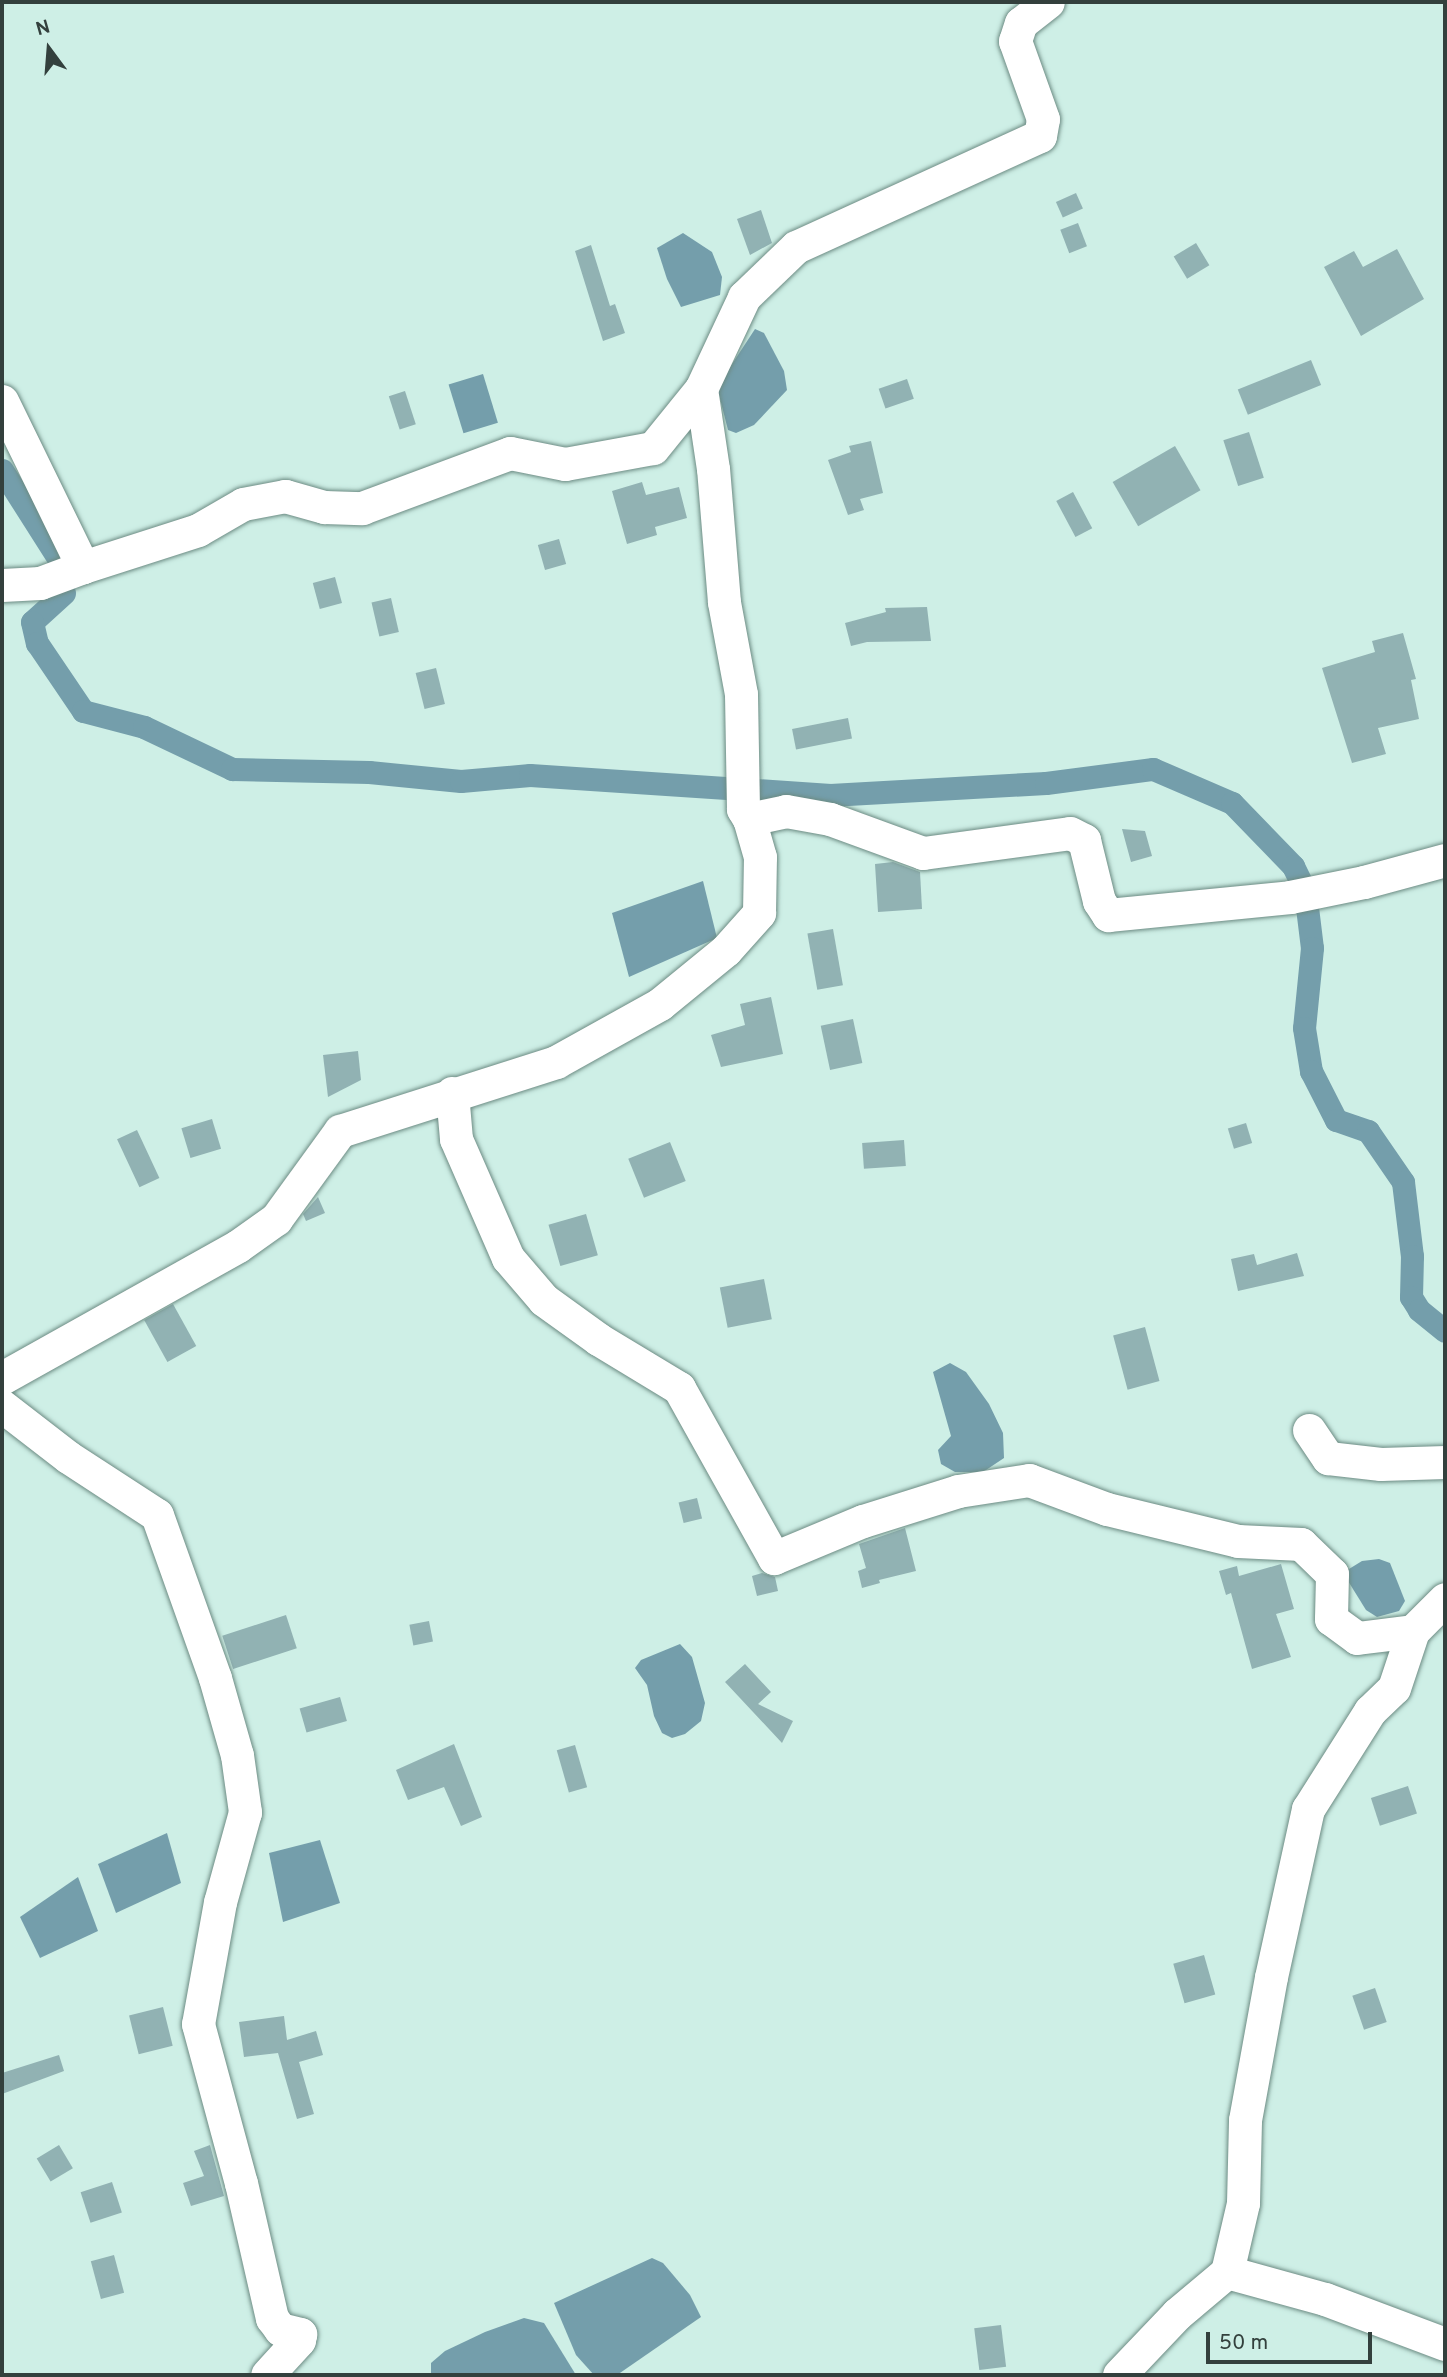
<!DOCTYPE html>
<html>
<head>
<meta charset="utf-8">
<style>
	body { margin:0 }
	#map { position:relative; width:1447px; height:2377px; overflow:hidden; background:#ceefe6; font-family:Overpass,sans-serif }
	div>[style] { position:absolute }
	[style*='--x'] { left:calc(var(--x)*1px); top:calc(var(--y)*1px); width:calc(var(--w)*1px); rotate:calc(var(--a)*1deg) }
	.water>* { inset:0; background:#749eab; transform-origin:0 0 }
	.canal>* { height:23px; margin:-11.5px; padding:0 11.5px; transform-origin:11.5px; border-radius:11.5px; background:#749eab }
	.building>* { inset:0; background:#91b2b3; transform-origin:0 0 }
	.roads { filter:drop-shadow(0 0 2px #6c8b83) drop-shadow(0 0 2px #6c8b83) }
	.minor>* { height:33px; margin:-16.5px; padding:0 16.5px; transform-origin:16.5px; border-radius:16.5px; background:#fff }
	span { translate:-50% -50%; white-space:nowrap; text-align:center; line-height:1.15; -webkit-text-stroke:5px #ceefe6; paint-order:stroke }
	.frame { position:absolute; inset:0; border:4px solid #33403d; pointer-events:none }
	.north { position:absolute; left:14px; top:14px; width:70px; height:70px; -webkit-text-stroke:5px #ceefe6; paint-order:stroke; rotate:344deg; font-size:19px; font-weight:700; line-height:28px; text-align:center; color:#33403d }
	.north::after { content:''; display:block; margin:auto; width:24px; height:32px; background:#33403d; clip-path:polygon(50% 0,100% 100%,50% 72%,0 100%) }
	.scale { position:absolute; left:1206px; top:2332px; width:166px; height:32px; box-sizing:border-box; border:4px solid #33403d; border-top:0; padding-left:9px; font-size:21px; line-height:24px; white-space:nowrap; color:#33403d; -webkit-text-stroke:5px #ceefe6; paint-order:stroke }
</style>
</head>
<body>
<div id="map">
	<div class="water">
		<i style="clip-path:polygon(683px 233px,712px 252px,722px 277px,720px 295px,681px 307px,667px 279px,657px 248px)"></i>
		<i style="clip-path:polygon(755px 329px,764px 333px,784px 371px,787px 390px,754px 425px,736px 433px,728px 430px,717px 387px)"></i>
		<i style="left:483px;top:374px;width:51px;height:36px;rotate:73deg"></i>
		<i style="clip-path:polygon(703px 881px,717px 938px,629px 977px,612px 913px)"></i>
		<i style="clip-path:polygon(950px 1363px,966px 1372px,989px 1404px,1003px 1433px,1004px 1458px,983px 1472px,955px 1472px,941px 1464px,938px 1450px,951px 1436px,933px 1372px)"></i>
		<i style="clip-path:polygon(1379px 1559px,1390px 1563px,1405px 1601px,1399px 1611px,1377px 1617px,1366px 1610px,1348px 1581px,1349px 1569px,1362px 1561px)"></i>
		<i style="clip-path:polygon(680px 1644px,692px 1657px,705px 1703px,701px 1721px,685px 1734px,672px 1738px,662px 1733px,654px 1716px,647px 1685px,635px 1668px,641px 1660px)"></i>
		<i style="clip-path:polygon(167px 1833px,181px 1883px,116px 1913px,98px 1864px)"></i>
		<i style="clip-path:polygon(320px 1840px,340px 1903px,283px 1922px,269px 1853px)"></i>
		<i style="clip-path:polygon(78px 1877px,98px 1931px,40px 1958px,20px 1917px)"></i>
		<i style="clip-path:polygon(652px 2258px,663px 2263px,690px 2295px,701px 2317px,617px 2375px,594px 2375px,576px 2355px,554px 2303px)"></i>
		<i style="clip-path:polygon(524px 2318px,544px 2323px,576px 2375px,431px 2375px,431px 2363px,445px 2351px,485px 2332px)"></i>
	</div>
	<div class="canal">
		<i style="--x:2;--y:470;--w:104;--a:57.5"></i>
		<i style="--x:64;--y:593;--w:43;--a:137.8"></i>
		<i style="--x:32;--y:622;--w:22;--a:77"></i>
		<i style="--x:37;--y:643;--w:82;--a:55.9"></i>
		<i style="--x:83;--y:711;--w:63;--a:14.7"></i>
		<i style="--x:144;--y:727;--w:98;--a:25.5"></i>
		<i style="--x:232;--y:769;--w:137;--a:1.3"></i>
		<i style="--x:369;--y:772;--w:92;--a:5.6"></i>
		<i style="--x:461;--y:781;--w:69;--a:-5"></i>
		<i style="--x:530;--y:775;--w:301;--a:3.8"></i>
		<i style="--x:830;--y:795;--w:216;--a:-3.2"></i>
		<i style="--x:1046;--y:783;--w:108;--a:-7.5"></i>
		<i style="--x:1153;--y:769;--w:86;--a:23.3"></i>
		<i style="--x:1232;--y:803;--w:88;--a:45.9"></i>
		<i style="--x:1293;--y:866;--w:28;--a:64"></i>
		<i style="--x:1305;--y:891;--w:57;--a:83"></i>
		<i style="--x:1312;--y:948;--w:80;--a:95.7"></i>
		<i style="--x:1304;--y:1028;--w:44;--a:80.8"></i>
		<i style="--x:1311;--y:1071;--w:55;--a:63"></i>
		<i style="--x:1336;--y:1120;--w:34;--a:19"></i>
		<i style="--x:1368;--y:1131;--w:62;--a:55.5"></i>
		<i style="--x:1403;--y:1182;--w:75;--a:83.1"></i>
		<i style="--x:1412;--y:1256;--w:41;--a:91.4"></i>
		<i style="--x:1411;--y:1297;--w:15;--a:58"></i>
		<i style="--x:1419;--y:1310;--w:33;--a:39"></i>
	</div>
	<div class="building">
		<i style="left:1076px;top:193px;width:17px;height:22px;rotate:66deg"></i>
		<i style="clip-path:polygon(761px 210px,772px 243px,750px 255px,737px 219px)"></i>
		<i style="left:1078px;top:223px;width:25px;height:19px;rotate:69deg"></i>
		<i style="left:1196px;top:243px;width:26px;height:26px;rotate:59deg"></i>
		<i style="clip-path:polygon(591px 245px,610px 306px,615px 304px,625px 333px,603px 341px,575px 251px)"></i>
		<i style="clip-path:polygon(1397px 249px,1424px 299px,1361px 336px,1324px 267px,1354px 251px,1363px 267px)"></i>
		<i style="left:1311px;top:360px;width:27px;height:79px;rotate:68deg"></i>
		<i style="left:907px;top:379px;width:21px;height:30px;rotate:71deg"></i>
		<i style="left:405px;top:391px;width:35px;height:17px;rotate:72deg"></i>
		<i style="left:1249px;top:432px;width:48px;height:27px;rotate:72deg"></i>
		<i style="clip-path:polygon(871px 441px,883px 493px,860px 499px,864px 510px,848px 515px,828px 460px,851px 452px,849px 446px)"></i>
		<i style="left:1175px;top:446px;width:51px;height:72px;rotate:60deg"></i>
		<i style="clip-path:polygon(642px 482px,646px 495px,679px 487px,687px 518px,655px 527px,657px 535px,627px 544px,612px 491px)"></i>
		<i style="left:1073px;top:492px;width:41px;height:19px;rotate:62deg"></i>
		<i style="left:559px;top:539px;width:26px;height:22px;rotate:74deg"></i>
		<i style="left:335px;top:577px;width:27px;height:23px;rotate:75deg"></i>
		<i style="left:391px;top:598px;width:35px;height:20px;rotate:77deg"></i>
		<i style="clip-path:polygon(927px 607px,931px 641px,867px 642px,851px 646px,845px 623px,886px 612px,885px 608px)"></i>
		<i style="clip-path:polygon(1403px 633px,1416px 679px,1411px 680px,1419px 719px,1378px 728px,1386px 754px,1352px 763px,1322px 668px,1375px 652px,1372px 641px)"></i>
		<i style="left:436px;top:668px;width:37px;height:21px;rotate:76deg"></i>
		<i style="left:848px;top:718px;width:21px;height:57px;rotate:79deg"></i>
		<i style="clip-path:polygon(1122px 829px,1145px 831px,1152px 856px,1131px 862px)"></i>
		<i style="clip-path:polygon(893px 862px,920px 872px,922px 909px,878px 912px,875px 864px)"></i>
		<i style="left:833px;top:929px;width:57px;height:26px;rotate:80deg"></i>
		<i style="clip-path:polygon(771px 997px,783px 1054px,721px 1067px,711px 1035px,745px 1025px,740px 1004px)"></i>
		<i style="left:853px;top:1019px;width:45px;height:33px;rotate:78deg"></i>
		<i style="clip-path:polygon(358px 1051px,361px 1080px,328px 1097px,323px 1055px)"></i>
		<i style="left:212px;top:1119px;width:31px;height:32px;rotate:73deg"></i>
		<i style="left:1246px;top:1123px;width:21px;height:19px;rotate:73deg"></i>
		<i style="left:137px;top:1130px;width:53px;height:22px;rotate:65deg"></i>
		<i style="left:904px;top:1140px;width:26px;height:42px;rotate:86deg"></i>
		<i style="left:670px;top:1142px;width:42px;height:45px;rotate:68deg"></i>
		<i style="clip-path:polygon(318px 1197px,325px 1213px,306px 1221px,303px 1214px)"></i>
		<i style="left:586px;top:1214px;width:43px;height:39px;rotate:74deg"></i>
		<i style="clip-path:polygon(1297px 1253px,1304px 1276px,1238px 1291px,1231px 1259px,1254px 1254px,1257px 1265px)"></i>
		<i style="left:764px;top:1279px;width:41px;height:45px;rotate:79deg"></i>
		<i style="left:173px;top:1304px;width:48px;height:33px;rotate:61deg"></i>
		<i style="left:1145px;top:1327px;width:56px;height:33px;rotate:75deg"></i>
		<i style="left:697px;top:1498px;width:21px;height:19px;rotate:76deg"></i>
		<i style="clip-path:polygon(905px 1528px,916px 1571px,879px 1580px,880px 1583px,862px 1588px,858px 1571px,866px 1568px,859px 1544px)"></i>
		<i style="clip-path:polygon(1281px 1564px,1294px 1609px,1276px 1614px,1291px 1657px,1252px 1669px,1231px 1593px,1226px 1595px,1219px 1571px,1237px 1566px,1239px 1576px)"></i>
		<i style="clip-path:polygon(762px 1573px,775px 1577px,778px 1591px,757px 1596px,752px 1576px)"></i>
		<i style="left:286px;top:1615px;width:35px;height:67px;rotate:72deg"></i>
		<i style="left:429px;top:1621px;width:21px;height:20px;rotate:79deg"></i>
		<i style="clip-path:polygon(745px 1664px,771px 1692px,758px 1704px,793px 1721px,782px 1743px,725px 1682px)"></i>
		<i style="left:340px;top:1697px;width:25px;height:42px;rotate:74deg"></i>
		<i style="clip-path:polygon(454px 1744px,482px 1817px,461px 1826px,444px 1787px,408px 1800px,396px 1770px)"></i>
		<i style="left:575px;top:1745px;width:44px;height:19px;rotate:74deg"></i>
		<i style="left:1408px;top:1786px;width:29px;height:39px;rotate:72deg"></i>
		<i style="left:1204px;top:1955px;width:41px;height:32px;rotate:74deg"></i>
		<i style="left:1375px;top:1988px;width:36px;height:24px;rotate:71deg"></i>
		<i style="left:163px;top:2007px;width:40px;height:35px;rotate:76deg"></i>
		<i style="clip-path:polygon(284px 2016px,287px 2040px,316px 2031px,323px 2055px,299px 2062px,314px 2114px,297px 2119px,278px 2053px,244px 2057px,239px 2022px)"></i>
		<i style="clip-path:polygon(59px 2055px,64px 2071px,2px 2094px,2px 2073px)"></i>
		<i style="left:59px;top:2145px;width:27px;height:26px;rotate:59deg"></i>
		<i style="clip-path:polygon(210px 2145px,224px 2196px,191px 2206px,183px 2183px,204px 2176px,194px 2151px)"></i>
		<i style="left:112px;top:2182px;width:32px;height:33px;rotate:72deg"></i>
		<i style="left:114px;top:2255px;width:39px;height:24px;rotate:75deg"></i>
		<i style="left:1001px;top:2325px;width:42px;height:27px;rotate:83deg"></i>
	</div>
	<div class="roads">
		<div class="minor">
			<i style="--x:2;--y:401;--w:185;--a:64"></i>
			<i style="--x:83;--y:567;--w:121;--a:-17.8"></i>
			<i style="--x:198;--y:530;--w:52;--a:-30"></i>
			<i style="--x:243;--y:504;--w:43;--a:-10.8"></i>
			<i style="--x:285;--y:496;--w:41;--a:15.8"></i>
			<i style="--x:324;--y:507;--w:38;--a:2"></i>
			<i style="--x:362;--y:508;--w:158;--a:-20.4"></i>
			<i style="--x:510;--y:453;--w:56;--a:11.3"></i>
			<i style="--x:565;--y:464;--w:89;--a:-10.3"></i>
			<i style="--x:653;--y:448;--w:76;--a:-50.9"></i>
			<i style="--x:2;--y:585;--w:38;--a:-3"></i>
			<i style="--x:40;--y:583;--w:46;--a:-20.4"></i>
			<i style="--x:749;--y:819;--w:38;--a:-12"></i>
			<i style="--x:786;--y:811;--w:45;--a:10.3"></i>
			<i style="--x:830;--y:819;--w:99;--a:20.1"></i>
			<i style="--x:923;--y:853;--w:148;--a:-7.7"></i>
			<i style="--x:1070;--y:833;--w:16;--a:27"></i>
			<i style="--x:1084;--y:840;--w:63;--a:76.2"></i>
			<i style="--x:1099;--y:901;--w:17;--a:57"></i>
			<i style="--x:1108;--y:915;--w:183;--a:-5.6"></i>
			<i style="--x:1290;--y:897;--w:76;--a:-11.5"></i>
			<i style="--x:1364;--y:882;--w:84;--a:-15.2"></i>
			<i style="--x:452;--y:1093;--w:46;--a:85"></i>
			<i style="--x:456;--y:1139;--w:130;--a:66.4"></i>
			<i style="--x:508;--y:1258;--w:55;--a:49.4"></i>
			<i style="--x:544;--y:1300;--w:67;--a:35.8"></i>
			<i style="--x:598;--y:1339;--w:95;--a:31.2"></i>
			<i style="--x:679;--y:1388;--w:195;--a:60.8"></i>
			<i style="--x:774;--y:1558;--w:96;--a:-22.6"></i>
			<i style="--x:863;--y:1521;--w:100;--a:-17.5"></i>
			<i style="--x:958;--y:1491;--w:72;--a:-8.8"></i>
			<i style="--x:1029;--y:1480;--w:83;--a:20.4"></i>
			<i style="--x:1107;--y:1509;--w:135;--a:13.7"></i>
			<i style="--x:1238;--y:1541;--w:63;--a:2.7"></i>
			<i style="--x:1301;--y:1544;--w:43;--a:44.1"></i>
			<i style="--x:1332;--y:1574;--w:45;--a:91.3"></i>
			<i style="--x:1331;--y:1619;--w:32;--a:36"></i>
			<i style="--x:1357;--y:1638;--w:56;--a:-7.1"></i>
			<i style="--x:2;--y:1378;--w:270;--a:-29.2"></i>
			<i style="--x:238;--y:1246;--w:47;--a:-35.4"></i>
			<i style="--x:276;--y:1219;--w:109;--a:-54"></i>
			<i style="--x:340;--y:1131;--w:227;--a:-17.7"></i>
			<i style="--x:556;--y:1062;--w:119;--a:-29.1"></i>
			<i style="--x:660;--y:1004;--w:85;--a:-39.3"></i>
			<i style="--x:726;--y:950;--w:50;--a:-48.3"></i>
			<i style="--x:759;--y:913;--w:56;--a:-89"></i>
			<i style="--x:760;--y:857;--w:40;--a:-106"></i>
			<i style="--x:749;--y:819;--w:12;--a:-121"></i>
			<i style="--x:743;--y:809;--w:115;--a:-91"></i>
			<i style="--x:741;--y:694;--w:94;--a:-100.5"></i>
			<i style="--x:724;--y:602;--w:133;--a:-94.7"></i>
			<i style="--x:713;--y:469;--w:81;--a:-98.5"></i>
			<i style="--x:701;--y:389;--w:102;--a:-64.9"></i>
			<i style="--x:744;--y:297;--w:72;--a:-43.9"></i>
			<i style="--x:796;--y:247;--w:268;--a:-24.5"></i>
			<i style="--x:1040;--y:136;--w:17;--a:-80"></i>
			<i style="--x:1043;--y:119;--w:83;--a:-109.7"></i>
			<i style="--x:1015;--y:41;--w:19;--a:-72"></i>
			<i style="--x:1021;--y:23;--w:34;--a:-38"></i>
			<i style="--x:2;--y:1406;--w:83;--a:37.7"></i>
			<i style="--x:68;--y:1457;--w:106;--a:33.1"></i>
			<i style="--x:157;--y:1515;--w:173;--a:70.4"></i>
			<i style="--x:215;--y:1678;--w:80;--a:74.1"></i>
			<i style="--x:237;--y:1755;--w:58;--a:82"></i>
			<i style="--x:245;--y:1812;--w:93;--a:105.5"></i>
			<i style="--x:220;--y:1902;--w:124;--a:100.2"></i>
			<i style="--x:198;--y:2024;--w:165;--a:74.9"></i>
			<i style="--x:241;--y:2183;--w:139;--a:77.1"></i>
			<i style="--x:272;--y:2318;--w:14;--a:54"></i>
			<i style="--x:280;--y:2329;--w:21;--a:14"></i>
			<i style="--x:300;--y:2334;--w:6;--a:99"></i>
			<i style="--x:299;--y:2340;--w:47;--a:132.4"></i>
			<i style="--x:1309;--y:1430;--w:34;--a:56"></i>
			<i style="--x:1328;--y:1458;--w:53;--a:6.5"></i>
			<i style="--x:1381;--y:1464;--w:64;--a:-1.8"></i>
			<i style="--x:1227;--y:2272;--w:102;--a:15.4"></i>
			<i style="--x:1325;--y:2299;--w:128;--a:20.6"></i>
			<i style="--x:1119;--y:2375;--w:84;--a:-46.4"></i>
			<i style="--x:1177;--y:2314;--w:65;--a:-40"></i>
			<i style="--x:1227;--y:2272;--w:71;--a:-76.9"></i>
			<i style="--x:1243;--y:2203;--w:83;--a:-88.6"></i>
			<i style="--x:1245;--y:2120;--w:145;--a:-79.7"></i>
			<i style="--x:1271;--y:1977;--w:172;--a:-77.6"></i>
			<i style="--x:1308;--y:1809;--w:116;--a:-57.7"></i>
			<i style="--x:1370;--y:1711;--w:33;--a:-44"></i>
			<i style="--x:1394;--y:1688;--w:60;--a:-71.6"></i>
			<i style="--x:1413;--y:1631;--w:45;--a:-45"></i>
		</div>
	</div>
	<div class="frame"></div>
	<div class="north">N</div>
	<div class="scale">50 m</div>
</div>
</body>
</html>
